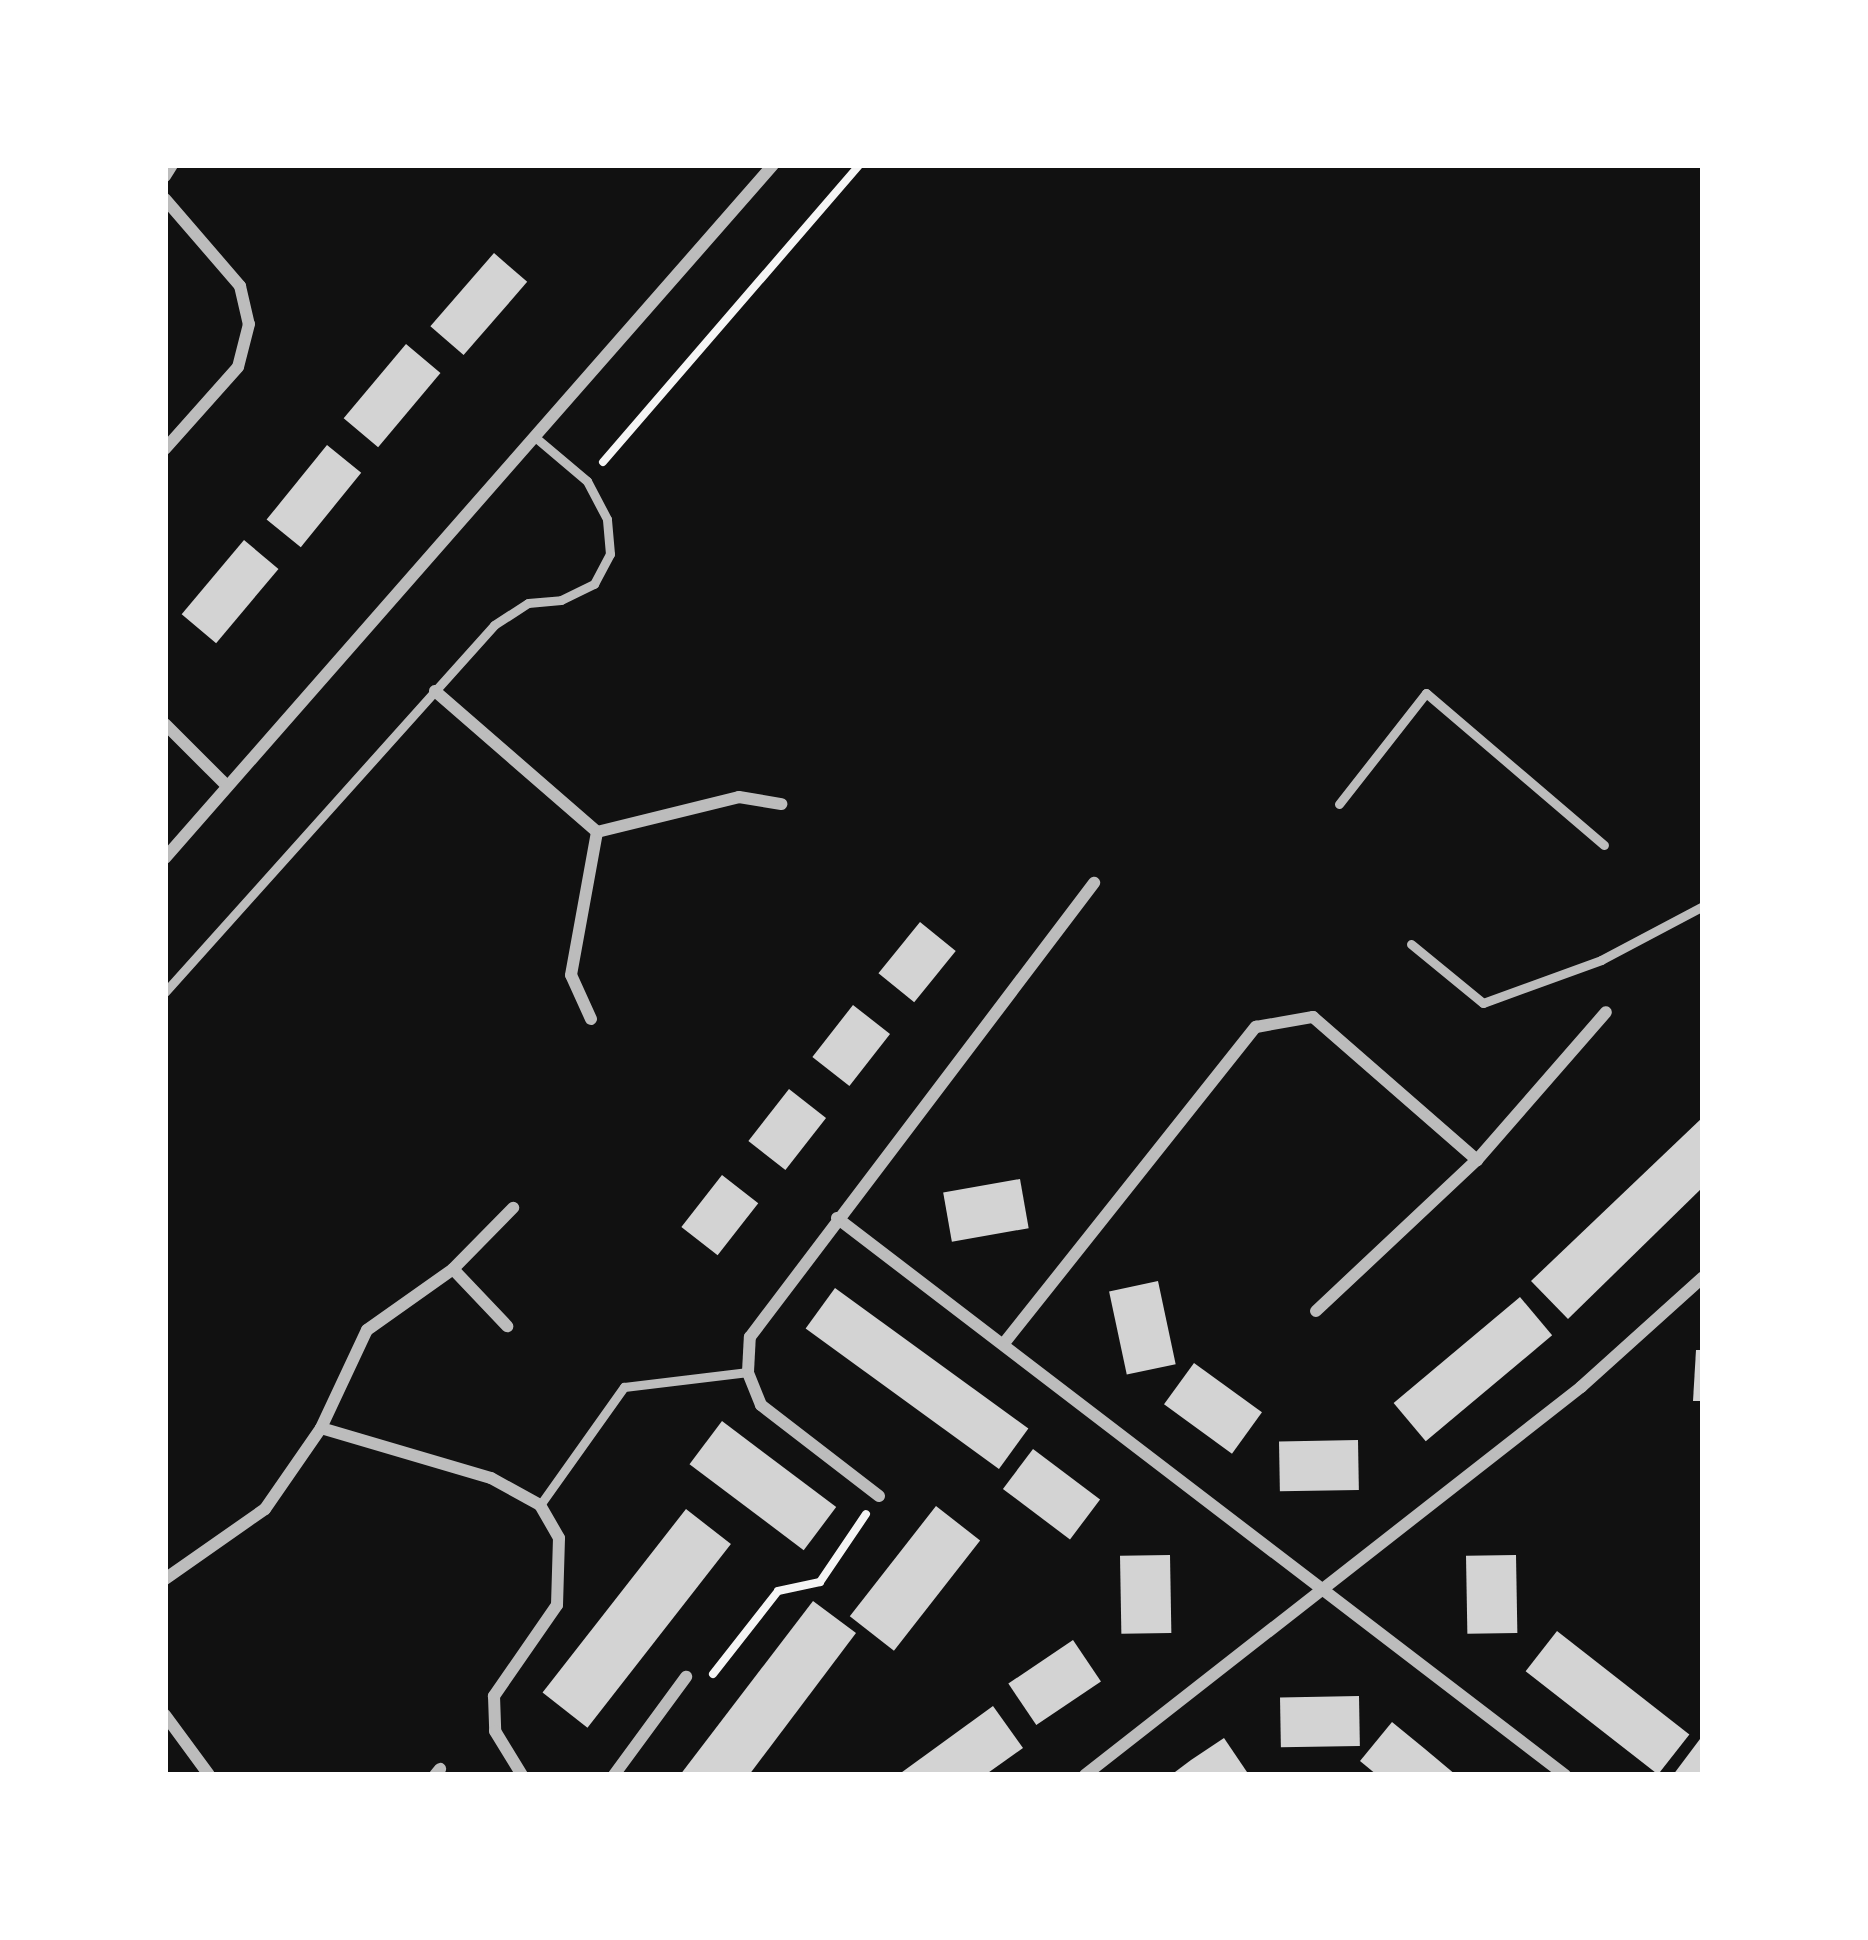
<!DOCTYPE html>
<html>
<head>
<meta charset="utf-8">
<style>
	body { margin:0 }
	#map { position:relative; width:1868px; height:1940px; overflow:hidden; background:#111; font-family:Poppins,sans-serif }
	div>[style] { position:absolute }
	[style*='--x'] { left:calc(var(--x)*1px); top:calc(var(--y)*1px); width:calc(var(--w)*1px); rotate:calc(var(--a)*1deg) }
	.building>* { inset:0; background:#d3d3d3; transform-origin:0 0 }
	.path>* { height:8px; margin:-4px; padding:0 4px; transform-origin:4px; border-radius:4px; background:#f5f5f5 }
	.service>* { height:9px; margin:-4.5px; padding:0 4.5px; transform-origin:4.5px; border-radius:4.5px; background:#bcbcbc }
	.minor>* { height:12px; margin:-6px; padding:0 6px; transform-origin:6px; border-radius:6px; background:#bcbcbc }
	span { translate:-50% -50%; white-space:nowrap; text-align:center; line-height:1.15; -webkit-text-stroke:10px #fff; paint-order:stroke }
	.frame { position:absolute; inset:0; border:168px solid #fff; pointer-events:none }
</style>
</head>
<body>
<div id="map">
	<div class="building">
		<i style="left:494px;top:253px;width:44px;height:97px;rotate:41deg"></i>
		<i style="left:406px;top:344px;width:45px;height:97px;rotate:40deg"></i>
		<i style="left:327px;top:445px;width:44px;height:96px;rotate:39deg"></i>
		<i style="left:244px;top:540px;width:45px;height:97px;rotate:40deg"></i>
		<i style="left:920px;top:922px;width:46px;height:66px;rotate:39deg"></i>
		<i style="left:853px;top:1005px;width:47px;height:66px;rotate:38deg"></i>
		<i style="left:789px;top:1089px;width:47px;height:66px;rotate:38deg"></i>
		<i style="clip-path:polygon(1703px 1117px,1703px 1187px,1568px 1319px,1531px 1281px)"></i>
		<i style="left:722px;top:1175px;width:46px;height:66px;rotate:38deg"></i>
		<i style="left:1020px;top:1179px;width:50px;height:78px;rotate:80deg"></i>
		<i style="left:1158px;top:1281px;width:85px;height:50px;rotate:78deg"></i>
		<i style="left:835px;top:1288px;width:239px;height:50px;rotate:36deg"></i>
		<i style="left:1520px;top:1297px;width:50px;height:165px;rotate:50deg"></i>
		<i style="clip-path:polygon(1696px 1350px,1703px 1350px,1703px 1401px,1693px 1401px)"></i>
		<i style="left:1194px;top:1363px;width:84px;height:51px;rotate:36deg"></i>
		<i style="left:722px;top:1421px;width:143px;height:54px;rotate:37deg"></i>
		<i style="left:1358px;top:1440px;width:50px;height:79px;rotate:89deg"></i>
		<i style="left:1033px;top:1449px;width:84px;height:50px;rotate:37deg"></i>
		<i style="left:936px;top:1506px;width:56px;height:140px;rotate:38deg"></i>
		<i style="left:686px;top:1509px;width:57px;height:233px;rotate:38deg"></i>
		<i style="left:1170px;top:1555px;width:78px;height:50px;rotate:89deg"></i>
		<i style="left:1516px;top:1555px;width:78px;height:50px;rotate:89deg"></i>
		<i style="clip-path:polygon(813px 1601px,856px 1633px,749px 1775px,680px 1775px)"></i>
		<i style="left:1557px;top:1631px;width:168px;height:51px;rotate:38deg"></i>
		<i style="left:1073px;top:1640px;width:50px;height:78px;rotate:56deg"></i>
		<i style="left:1359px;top:1696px;width:50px;height:79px;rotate:89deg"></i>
		<i style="clip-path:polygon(993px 1706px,1023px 1748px,985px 1775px,898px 1775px)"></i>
		<i style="clip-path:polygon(1392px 1722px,1425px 1749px,1456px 1775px,1377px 1775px,1360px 1761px)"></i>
		<i style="clip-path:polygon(1703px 1735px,1703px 1775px,1673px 1775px)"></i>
		<i style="clip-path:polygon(1224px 1738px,1249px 1775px,1171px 1775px,1191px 1760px)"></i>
	</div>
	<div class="path">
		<i style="--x:603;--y:462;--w:392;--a:-49.2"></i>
		<i style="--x:713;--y:1674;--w:105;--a:-51.9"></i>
		<i style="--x:778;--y:1591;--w:43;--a:-12.1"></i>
		<i style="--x:820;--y:1582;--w:82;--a:-55.9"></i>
	</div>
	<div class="service">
		<i style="--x:1339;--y:804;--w:141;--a:-51.9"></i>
		<i style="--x:1426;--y:693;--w:234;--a:40.5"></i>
		<i style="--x:1411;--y:944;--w:93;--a:39.3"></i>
		<i style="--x:1483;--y:1003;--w:126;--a:-20"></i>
		<i style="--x:1601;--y:960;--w:115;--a:-27.9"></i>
		<i style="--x:165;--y:992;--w:493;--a:-48.1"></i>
		<i style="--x:494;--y:625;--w:40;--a:-32.9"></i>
		<i style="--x:528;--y:603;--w:33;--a:-5"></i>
		<i style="--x:561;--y:600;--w:37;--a:-26"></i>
		<i style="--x:594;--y:584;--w:34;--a:-62"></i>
		<i style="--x:610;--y:554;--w:35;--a:-95"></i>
		<i style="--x:607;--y:519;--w:43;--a:-117.8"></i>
		<i style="--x:587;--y:481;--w:68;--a:-139.8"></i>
		<i style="--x:540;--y:1505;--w:145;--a:-54.6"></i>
		<i style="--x:624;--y:1387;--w:125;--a:-6.9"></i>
	</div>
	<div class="minor">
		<i style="--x:165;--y:176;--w:13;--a:-58"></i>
		<i style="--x:165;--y:199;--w:115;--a:49.2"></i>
		<i style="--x:240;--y:286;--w:39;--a:77"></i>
		<i style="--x:249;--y:324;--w:44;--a:104.3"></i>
		<i style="--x:238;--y:367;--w:110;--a:131.7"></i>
		<i style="--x:435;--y:691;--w:215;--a:41"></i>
		<i style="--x:165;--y:724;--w:86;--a:45"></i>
		<i style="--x:165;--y:858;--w:922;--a:-48.74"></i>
		<i style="--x:591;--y:1019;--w:48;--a:-114.4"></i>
		<i style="--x:571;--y:975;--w:145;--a:-79.7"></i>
		<i style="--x:597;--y:832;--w:146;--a:-13.8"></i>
		<i style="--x:739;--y:797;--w:43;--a:9.5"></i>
		<i style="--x:837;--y:1218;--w:917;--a:37.42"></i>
		<i style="--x:453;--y:1269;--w:79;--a:46.5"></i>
		<i style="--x:1316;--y:1311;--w:221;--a:-43.2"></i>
		<i style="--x:1477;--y:1160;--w:196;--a:-48.9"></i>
		<i style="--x:1005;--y:1342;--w:403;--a:-51.5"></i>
		<i style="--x:1256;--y:1027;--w:58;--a:-10"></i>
		<i style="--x:1313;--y:1017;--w:218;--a:41.1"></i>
		<i style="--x:321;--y:1428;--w:177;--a:16.4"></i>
		<i style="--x:491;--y:1478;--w:56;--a:28.9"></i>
		<i style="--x:540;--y:1505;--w:38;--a:60"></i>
		<i style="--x:559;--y:1538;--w:67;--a:91.7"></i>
		<i style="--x:557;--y:1605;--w:111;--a:124.7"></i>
		<i style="--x:494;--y:1696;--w:35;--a:88"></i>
		<i style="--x:495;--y:1731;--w:52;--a:58.5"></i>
		<i style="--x:879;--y:1496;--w:149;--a:-142.4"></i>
		<i style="--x:761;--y:1405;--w:35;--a:-112"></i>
		<i style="--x:748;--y:1372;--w:35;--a:-87"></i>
		<i style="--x:750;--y:1337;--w:570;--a:-52.85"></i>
		<i style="--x:165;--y:1579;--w:122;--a:-35"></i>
		<i style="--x:265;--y:1509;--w:98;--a:-55.3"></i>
		<i style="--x:321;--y:1428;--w:108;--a:-64.9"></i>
		<i style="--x:367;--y:1330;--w:105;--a:-35.3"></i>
		<i style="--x:453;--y:1269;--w:86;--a:-45.5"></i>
		<i style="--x:165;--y:1715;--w:74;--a:53.7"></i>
		<i style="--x:435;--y:1775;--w:8;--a:-50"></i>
		<i style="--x:614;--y:1775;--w:122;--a:-53.7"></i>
		<i style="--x:1085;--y:1775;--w:630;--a:-38.03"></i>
		<i style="--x:1581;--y:1387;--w:164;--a:-42"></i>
	</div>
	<div class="frame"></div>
</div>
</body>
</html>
